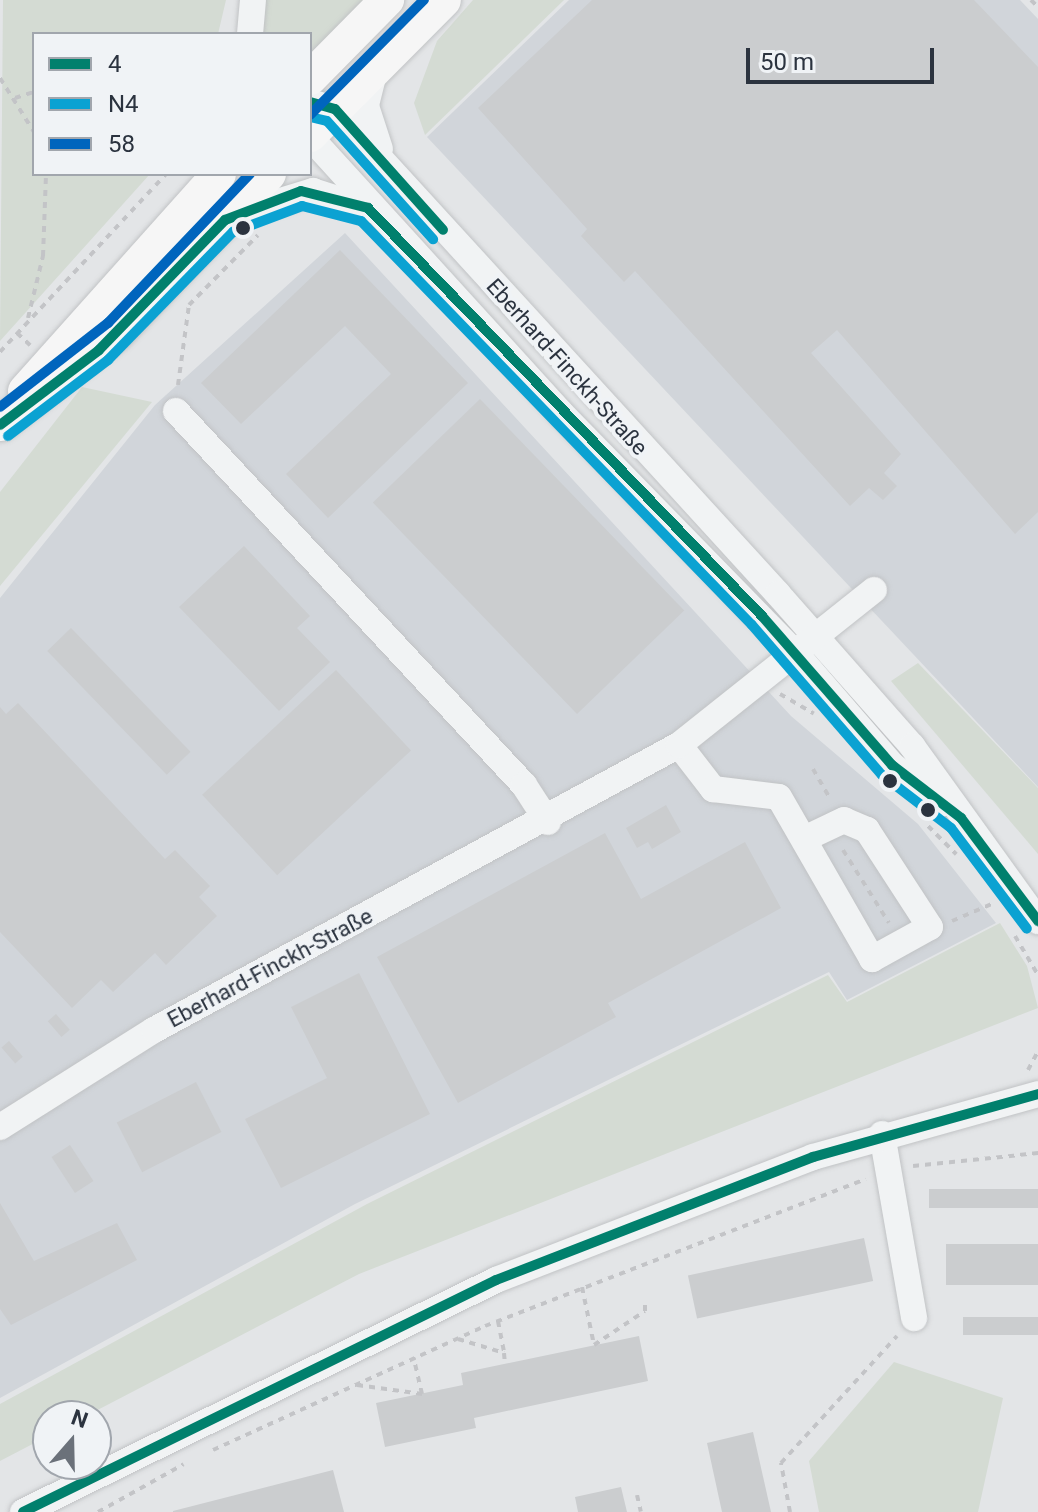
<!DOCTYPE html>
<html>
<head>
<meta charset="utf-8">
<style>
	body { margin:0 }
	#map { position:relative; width:1038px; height:1512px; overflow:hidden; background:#e3e5e7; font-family:Roboto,sans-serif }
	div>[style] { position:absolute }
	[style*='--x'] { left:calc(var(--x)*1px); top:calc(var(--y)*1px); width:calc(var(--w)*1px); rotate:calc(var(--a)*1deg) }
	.built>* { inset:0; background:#d1d5da }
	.green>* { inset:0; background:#d4dbd3 }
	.building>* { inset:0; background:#cbcdcf; transform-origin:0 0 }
	.path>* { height:4px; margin-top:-2px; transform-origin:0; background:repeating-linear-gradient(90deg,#c3c4c7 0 6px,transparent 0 12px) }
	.roads { filter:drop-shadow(0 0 2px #c1c3c5) drop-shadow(0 0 2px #c1c3c5) }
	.minor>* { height:26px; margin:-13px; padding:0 13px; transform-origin:13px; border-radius:13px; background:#f1f3f4 }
	.major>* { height:34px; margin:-17px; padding:0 17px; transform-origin:17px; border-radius:17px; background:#f6f6f6 }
	.bus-1>* { height:10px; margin:-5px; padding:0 5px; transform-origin:5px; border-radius:5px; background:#01806d }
	.bus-2>* { height:10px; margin:-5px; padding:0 5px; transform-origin:5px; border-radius:5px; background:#0ba2d2 }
	.bus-3>* { height:10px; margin:-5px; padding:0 5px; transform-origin:5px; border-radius:5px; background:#0065bd }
	.dots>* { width:22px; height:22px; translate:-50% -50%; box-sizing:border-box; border:4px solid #f0f3f6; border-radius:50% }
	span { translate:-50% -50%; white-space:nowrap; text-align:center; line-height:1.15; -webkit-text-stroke:8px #f0f3f6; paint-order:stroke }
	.street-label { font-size:22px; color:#2b333f }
	.legend { position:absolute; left:32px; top:32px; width:280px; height:144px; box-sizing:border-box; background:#f0f3f6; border:2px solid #a1a6ad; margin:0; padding:10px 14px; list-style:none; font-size:24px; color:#2b333f }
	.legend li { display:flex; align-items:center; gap:16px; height:40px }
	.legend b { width:40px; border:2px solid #a1a6ad }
	.north { position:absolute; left:32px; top:1400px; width:80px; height:80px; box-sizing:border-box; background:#f0f3f6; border:2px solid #a1a6ad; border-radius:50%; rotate:20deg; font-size:22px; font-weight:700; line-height:32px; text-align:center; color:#2b333f }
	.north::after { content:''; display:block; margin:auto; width:28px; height:36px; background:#6b717a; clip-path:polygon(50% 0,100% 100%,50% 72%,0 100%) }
	.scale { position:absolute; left:746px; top:48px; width:188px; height:36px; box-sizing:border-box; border:4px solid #2b333f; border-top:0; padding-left:10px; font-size:24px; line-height:28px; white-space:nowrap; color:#2b333f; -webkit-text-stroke:6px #f0f3f6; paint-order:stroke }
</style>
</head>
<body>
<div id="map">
	<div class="built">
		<i style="clip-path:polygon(569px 0,1020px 0,1038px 19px,1038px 787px,427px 137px)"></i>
		<i style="clip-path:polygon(345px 233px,791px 716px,918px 824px,996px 923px,847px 1000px,829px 972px,355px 1204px,0 1398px,0 598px,155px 405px)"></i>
	</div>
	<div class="green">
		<i style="clip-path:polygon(3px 0,226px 0,218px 34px,34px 34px,34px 174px,150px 174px,0 341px)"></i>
		<i style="clip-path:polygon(266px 0,379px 0,310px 61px,310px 34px,263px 34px)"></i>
		<i style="clip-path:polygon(473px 0,564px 0,425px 135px,414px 103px,437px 41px)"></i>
		<i style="clip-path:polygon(82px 387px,152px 402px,0 586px,0 492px)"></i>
		<i style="clip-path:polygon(918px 663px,1038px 788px,1038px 854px,891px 681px)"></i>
		<i style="clip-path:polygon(1000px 923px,1027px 966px,1038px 1008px,359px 1274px,86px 1416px,48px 1416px,48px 1436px,0 1461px,0 1404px,367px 1204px,828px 975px,847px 1002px)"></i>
		<i style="clip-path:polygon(894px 1362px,1003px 1398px,978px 1512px,819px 1512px,809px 1461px)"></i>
	</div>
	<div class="building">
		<i style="clip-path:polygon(592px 0,974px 0,1038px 67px,1038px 512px,1015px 534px,837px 330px,811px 353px,901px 454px,884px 473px,897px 486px,883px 500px,869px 488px,850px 506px,635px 271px,624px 282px,581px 236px,587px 229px,478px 108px)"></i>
		<i style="clip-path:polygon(340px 250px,468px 383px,328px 518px,286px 474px,391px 374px,345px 326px,241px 424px,201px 383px)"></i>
		<i style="left:480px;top:399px;width:294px;height:149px;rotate:46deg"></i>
		<i style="clip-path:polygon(244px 546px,310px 616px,297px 628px,330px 662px,279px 711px,179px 607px)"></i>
		<i style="left:71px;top:628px;width:172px;height:33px;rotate:46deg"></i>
		<i style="left:336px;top:670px;width:110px;height:183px;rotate:47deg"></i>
		<i style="clip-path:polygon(18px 703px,165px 859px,175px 850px,210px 886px,199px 897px,217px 916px,166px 965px,155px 953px,113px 992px,101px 980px,72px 1008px,0 932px,0 707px,6px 714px)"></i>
		<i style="clip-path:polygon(666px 805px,681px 832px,652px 849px,648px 842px,637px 848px,626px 828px)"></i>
		<i style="clip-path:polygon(605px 833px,641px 899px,745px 842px,781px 908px,608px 1003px,616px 1017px,458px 1103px,377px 957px)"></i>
		<i style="clip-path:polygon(359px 973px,430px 1114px,281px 1188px,245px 1119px,327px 1078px,291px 1007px)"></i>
		<i style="left:56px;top:1014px;width:21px;height:11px;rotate:49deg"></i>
		<i style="left:9px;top:1041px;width:21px;height:10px;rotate:49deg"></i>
		<i style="left:196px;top:1082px;width:56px;height:89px;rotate:63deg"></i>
		<i style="left:70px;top:1145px;width:43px;height:22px;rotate:57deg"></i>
		<i style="left:1038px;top:1189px;width:19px;height:109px;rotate:90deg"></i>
		<i style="clip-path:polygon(0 1203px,34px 1261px,117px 1223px,137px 1260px,11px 1325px,0 1309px)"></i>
		<i style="left:864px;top:1238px;width:44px;height:180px;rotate:78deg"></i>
		<i style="left:1038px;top:1244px;width:41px;height:92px;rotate:90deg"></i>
		<i style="left:1038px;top:1317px;width:18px;height:75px;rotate:90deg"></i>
		<i style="clip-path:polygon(639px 1336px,648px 1381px,474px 1418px,476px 1428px,385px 1447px,376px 1403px,463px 1385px,461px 1373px)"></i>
		<i style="clip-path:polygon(753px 1432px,771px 1512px,722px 1512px,707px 1443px)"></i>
		<i style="clip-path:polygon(333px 1470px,344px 1512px,173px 1512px,173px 1511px)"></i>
		<i style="clip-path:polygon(621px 1487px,627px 1512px,578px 1512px,575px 1497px)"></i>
	</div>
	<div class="path">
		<i style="--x:1031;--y:0;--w:10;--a:45"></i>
		<i style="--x:0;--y:78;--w:64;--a:57.8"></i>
		<i style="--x:15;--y:98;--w:20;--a:-18"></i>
		<i style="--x:28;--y:318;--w:64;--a:-76.4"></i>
		<i style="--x:43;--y:256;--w:82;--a:-87.9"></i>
		<i style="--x:17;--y:333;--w:18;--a:43"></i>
		<i style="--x:0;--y:352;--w:243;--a:-47"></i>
		<i style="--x:178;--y:385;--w:81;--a:-82.2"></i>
		<i style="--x:189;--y:305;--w:98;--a:-45.4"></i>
		<i style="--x:780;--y:694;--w:39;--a:30"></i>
		<i style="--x:813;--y:769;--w:34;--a:60"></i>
		<i style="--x:928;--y:826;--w:40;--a:45"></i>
		<i style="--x:843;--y:850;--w:86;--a:57.8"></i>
		<i style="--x:952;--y:921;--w:46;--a:-23.2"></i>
		<i style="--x:1015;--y:936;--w:45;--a:59.5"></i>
		<i style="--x:1028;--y:1070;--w:21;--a:-62"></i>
		<i style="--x:913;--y:1166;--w:126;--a:-5.9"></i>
		<i style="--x:582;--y:1287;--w:59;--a:78.3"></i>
		<i style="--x:594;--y:1345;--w:61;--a:-33.7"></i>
		<i style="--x:645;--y:1311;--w:10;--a:-90"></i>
		<i style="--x:498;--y:1321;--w:33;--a:79"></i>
		<i style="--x:458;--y:1339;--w:48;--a:16.9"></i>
		<i style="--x:504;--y:1353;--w:11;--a:85"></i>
		<i style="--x:357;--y:1385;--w:66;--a:7.9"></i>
		<i style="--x:422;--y:1394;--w:37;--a:-103"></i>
		<i style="--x:213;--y:1450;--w:299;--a:-24.5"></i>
		<i style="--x:485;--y:1326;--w:408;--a:-21.1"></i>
		<i style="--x:637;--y:1495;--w:17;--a:77"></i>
		<i style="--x:98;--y:1512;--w:98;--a:-29.2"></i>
		<i style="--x:790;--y:1512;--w:50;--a:-100.4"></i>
		<i style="--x:781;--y:1463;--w:172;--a:-47.6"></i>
	</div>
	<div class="roads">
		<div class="minor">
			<i style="--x:250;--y:34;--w:34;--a:-85"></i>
			<i style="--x:375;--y:69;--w:38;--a:104"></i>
			<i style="--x:366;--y:106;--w:45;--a:72"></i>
			<i style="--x:310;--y:102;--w:26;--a:16"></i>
			<i style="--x:335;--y:109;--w:657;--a:47.59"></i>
			<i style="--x:778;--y:594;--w:203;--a:48.6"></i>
			<i style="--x:912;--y:746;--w:216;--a:54.2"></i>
			<i style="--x:310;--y:137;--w:372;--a:47.7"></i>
			<i style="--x:560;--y:412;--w:341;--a:45.7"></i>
			<i style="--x:798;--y:656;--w:144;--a:49.2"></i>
			<i style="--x:892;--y:765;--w:63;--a:38"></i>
			<i style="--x:235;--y:215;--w:82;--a:-17.1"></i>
			<i style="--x:313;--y:191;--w:62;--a:17.9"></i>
			<i style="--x:176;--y:411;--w:511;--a:47.06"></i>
			<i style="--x:524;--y:785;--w:44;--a:57"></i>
			<i style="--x:679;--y:745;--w:56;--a:52.3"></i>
			<i style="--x:713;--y:789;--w:66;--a:6.9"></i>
			<i style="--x:779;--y:797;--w:187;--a:60.1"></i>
			<i style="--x:872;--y:959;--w:66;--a:-28.9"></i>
			<i style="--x:930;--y:927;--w:116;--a:-123"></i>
			<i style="--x:867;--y:830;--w:25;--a:-157"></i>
			<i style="--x:844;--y:820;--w:44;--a:154.6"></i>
			<i style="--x:0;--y:1127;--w:182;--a:-32.2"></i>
			<i style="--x:154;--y:1030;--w:597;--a:-28.5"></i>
			<i style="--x:679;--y:745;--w:249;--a:-38.5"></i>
			<i style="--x:882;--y:1134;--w:187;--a:80.1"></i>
			<i style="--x:23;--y:1512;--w:527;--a:-26.13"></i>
			<i style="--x:496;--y:1280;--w:340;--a:-21.2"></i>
			<i style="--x:813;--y:1157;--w:234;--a:-15.6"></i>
		</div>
		<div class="major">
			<i style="--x:310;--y:78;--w:110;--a:-45.4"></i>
			<i style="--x:310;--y:135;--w:190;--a:-45.2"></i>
			<i style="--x:25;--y:391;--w:291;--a:-48.2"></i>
			<i style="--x:1;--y:424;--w:147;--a:-38.1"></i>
			<i style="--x:117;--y:333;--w:220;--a:-46.3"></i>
		</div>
	</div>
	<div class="bus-1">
		<i style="--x:310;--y:102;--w:26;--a:16"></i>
		<i style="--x:335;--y:109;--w:162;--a:48.2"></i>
		<i style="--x:0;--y:425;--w:124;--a:-37.1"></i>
		<i style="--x:99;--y:350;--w:181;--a:-45.9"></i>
		<i style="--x:225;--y:220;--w:81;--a:-20.9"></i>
		<i style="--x:301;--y:191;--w:69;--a:14.2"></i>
		<i style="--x:368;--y:208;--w:567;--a:46"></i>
		<i style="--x:762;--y:616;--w:198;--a:48.9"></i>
		<i style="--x:892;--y:765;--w:87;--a:37.5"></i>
		<i style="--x:961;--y:818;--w:129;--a:53.2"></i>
		<i style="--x:23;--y:1512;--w:527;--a:-26.13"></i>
		<i style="--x:496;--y:1280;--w:340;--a:-21.2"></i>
		<i style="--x:813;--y:1157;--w:234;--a:-15.6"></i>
	</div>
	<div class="bus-2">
		<i style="--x:310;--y:117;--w:17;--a:13"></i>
		<i style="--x:327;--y:121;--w:159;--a:48.1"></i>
		<i style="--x:8;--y:436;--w:126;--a:-37.2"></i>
		<i style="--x:108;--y:360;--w:179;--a:-45.7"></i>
		<i style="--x:233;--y:232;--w:74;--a:-20.6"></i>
		<i style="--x:302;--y:206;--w:61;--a:14.3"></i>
		<i style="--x:361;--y:221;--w:562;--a:45.94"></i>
		<i style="--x:752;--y:625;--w:198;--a:49.1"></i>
		<i style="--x:882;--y:775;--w:87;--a:37.5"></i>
		<i style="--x:951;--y:828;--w:126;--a:53"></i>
	</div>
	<div class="bus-3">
		<i style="--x:310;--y:115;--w:162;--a:-45.3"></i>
		<i style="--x:0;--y:407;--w:137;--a:-37.9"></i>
		<i style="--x:108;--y:323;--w:206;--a:-46.4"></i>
	</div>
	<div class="dots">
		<i style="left:243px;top:228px;background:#2b333f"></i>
		<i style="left:890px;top:781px;background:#2b333f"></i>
		<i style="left:928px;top:810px;background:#2b333f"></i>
	</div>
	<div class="street-label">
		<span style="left:567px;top:367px;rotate:48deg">Eberhard-Finckh-Straße</span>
		<span style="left:270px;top:968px;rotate:-28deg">Eberhard-Finckh-Straße</span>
	</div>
	<ul class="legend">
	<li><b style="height:10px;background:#01806d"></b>4</li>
	<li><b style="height:10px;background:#0ba2d2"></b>N4</li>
	<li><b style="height:10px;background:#0065bd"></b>58</li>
	</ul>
	<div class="north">N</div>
	<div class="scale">50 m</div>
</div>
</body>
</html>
